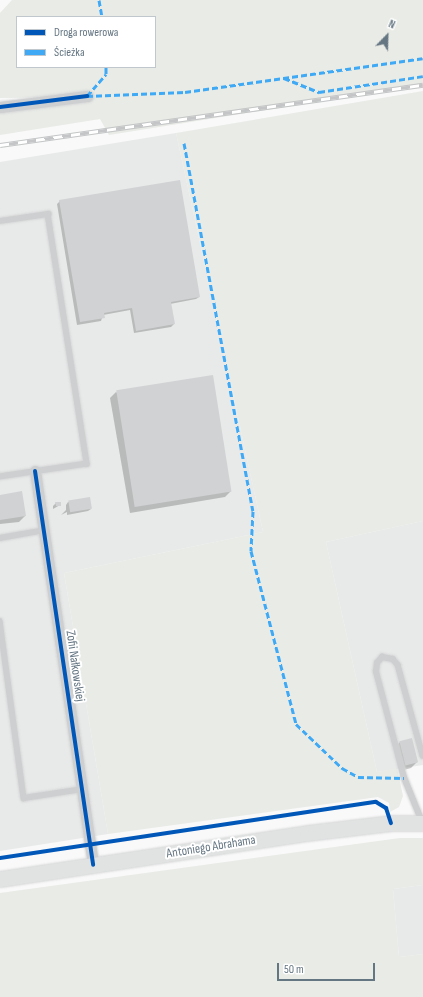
<!DOCTYPE html>
<html>
<head>
<meta charset="utf-8">
<style>
	body { margin:0 }
	#map { position:relative; width:423px; height:997px; overflow:hidden; background:#f9f9f9; font-family:"Sofia Sans Condensed",sans-serif }
	div>[style] { position:absolute }
	[style*='--x'] { left:calc(var(--x)*1px); top:calc(var(--y)*1px); width:calc(var(--w)*1px); rotate:calc(var(--a)*1deg) }
	.built>* { inset:0; background:#e8e9e9 }
	.green>* { inset:0; background:#e8ebe6 }
	.shadow>* { inset:0; background:#0003 }
	.building>* { inset:0; background:#d0d2d3; transform-origin:0 0 }
	.roads { filter:drop-shadow(0 0 1px #d5d6d7) drop-shadow(0 0 1px #d5d6d7) }
	.service>* { height:5.5px; margin:-2.75px; padding:0 2.75px; transform-origin:2.75px; border-radius:2.75px; background:#cecfd0 }
	.minor>* { height:11px; margin:-5.5px; padding:0 5.5px; transform-origin:5.5px; border-radius:5.5px; background:#cecfd0 }
	.secondary>* { height:15px; margin:-7.5px; padding:0 7.5px; transform-origin:7.5px; border-radius:7.5px; background:#e1e2e2 }
	.rail>* { height:4.5px; margin-top:-2.25px; transform-origin:0; background:repeating-linear-gradient(90deg,#fff 0 9px,#c3c5c6 0 18px); box-sizing:border-box; border-block:1px solid #c3c5c6 }
	.quiet>* { height:3px; margin-top:-1.5px; transform-origin:0; background:repeating-linear-gradient(90deg,#3fa9f5 0 6px,transparent 0 9px) }
	.cycleway>* { height:4px; margin:-2px; padding:0 2px; transform-origin:2px; border-radius:2px; background:#0057b8 }
	span { translate:-50% -50%; white-space:nowrap; text-align:center; line-height:1.15; -webkit-text-stroke:4px #fff; paint-order:stroke }
	.street-label { font-size:13px; color:#657683 }
	.legend { position:absolute; left:16px; top:16px; width:140px; height:52px; box-sizing:border-box; background:#fff; border:1px solid #c1c8cd; margin:0; padding:5px 7px; list-style:none; font-size:12px; color:#657683 }
	.legend li { display:flex; align-items:center; gap:8px; height:20px }
	.legend b { width:20px; border:1px solid #c1c8cd }
	.north { position:absolute; left:367px; top:16px; width:40px; height:40px; -webkit-text-stroke:3px #fff; paint-order:stroke; rotate:23deg; font-size:11px; font-weight:700; line-height:16px; text-align:center; color:#657683 }
	.north::after { content:''; display:block; margin:auto; width:14px; height:18px; background:#657683; clip-path:polygon(50% 0,100% 100%,50% 72%,0 100%) }
	.scale { position:absolute; left:277px; top:963px; width:98px; height:18px; box-sizing:border-box; border:2px solid #657683; border-top:0; padding-left:5px; font-size:12px; line-height:14px; white-space:nowrap; color:#657683; -webkit-text-stroke:3px #fff; paint-order:stroke }
</style>
</head>
<body>
<div id="map">
	<div class="built">
		<i style="clip-path:polygon(176px 133px,263px 532px,64px 573px,108px 834px,0 851px,0 162px)"></i>
		<i style="clip-path:polygon(423px 521px,423px 765px,377px 772px,326px 542px)"></i>
		<i style="clip-path:polygon(423px 885px,423px 954px,399px 957px,393px 889px)"></i>
	</div>
	<div class="green">
		<i style="clip-path:polygon(evenodd,12px 0,423px 0,423px 85px,109px 135px,100px 119px,0 135px,0 107px,81px 97px,0 98px,0 13px,12px 0,17px 17px,155px 17px,155px 67px,17px 67px,17px 17px)"></i>
		<i style="clip-path:polygon(423px 91px,423px 521px,326px 542px,377px 772px,397px 768px,403px 796px,399px 807px,390px 812px,389px 803px,378px 797px,108px 834px,64px 573px,263px 532px,176px 133px)"></i>
		<i style="clip-path:polygon(400px 838px,423px 838px,423px 885px,393px 889px,399px 957px,423px 954px,423px 997px,0 997px,0 893px)"></i>
	</div>
	<div class="shadow">
		<i style="clip-path:polygon(60px 201px,199px 297px,196px 299px,170px 304px,174px 324px,171px 327px,134px 333px,130px 310px,103px 315px,101px 321px,77px 325px,57px 204px)"></i>
		<i style="clip-path:polygon(116px 392px,231px 491px,225px 497px,130px 513px,110px 398px)"></i>
		<i style="clip-path:polygon(0 496px,25px 516px,19px 522px,0 524px)"></i>
		<i style="clip-path:polygon(68px 502px,91px 509px,88px 511px,67px 515px,67px 512px,61px 515px,66px 510px,66px 505px)"></i>
		<i style="clip-path:polygon(56px 503px,60px 505px,53px 509px,53px 506px)"></i>
		<i style="clip-path:polygon(400px 742px,417px 762px,411px 768px,400px 771px,394px 748px)"></i>
	</div>
	<div class="building">
		<i style="clip-path:polygon(180px 180px,200px 297px,171px 302px,175px 324px,136px 331px,132px 308px,104px 313px,105px 318px,80px 322px,59px 200px)"></i>
		<i style="left:213px;top:375px;width:118px;height:98px;rotate:81deg"></i>
		<i style="clip-path:polygon(22px 491px,26px 516px,0 520px,0 495px)"></i>
		<i style="left:90px;top:497px;width:12px;height:22px;rotate:81deg"></i>
		<i style="clip-path:polygon(55px 502px,61px 502px,61px 506px,56px 506px)"></i>
		<i style="left:412px;top:738px;width:25px;height:13px;rotate:76deg"></i>
	</div>
	<div class="roads">
		<div class="service">
			<i style="--x:0;--y:221;--w:49;--a:-8.3"></i>
			<i style="--x:48;--y:214;--w:253;--a:81.1"></i>
			<i style="--x:87;--y:464;--w:88;--a:171.5"></i>
			<i style="--x:0;--y:538;--w:46;--a:-10.1"></i>
			<i style="--x:0;--y:621;--w:179;--a:82.3"></i>
			<i style="--x:24;--y:798;--w:60;--a:-8.7"></i>
			<i style="--x:422;--y:822;--w:48;--a:-112.2"></i>
			<i style="--x:404;--y:778;--w:110;--a:-104.8"></i>
			<i style="--x:376;--y:672;--w:9;--a:-84"></i>
			<i style="--x:377;--y:663;--w:8;--a:-50"></i>
			<i style="--x:382;--y:657;--w:11;--a:10"></i>
			<i style="--x:393;--y:659;--w:8;--a:50"></i>
			<i style="--x:398;--y:665;--w:94;--a:74.6"></i>
		</div>
		<div class="minor">
			<i style="--x:0;--y:107;--w:88;--a:-7.2"></i>
			<i style="--x:35;--y:471;--w:398;--a:81.6"></i>
		</div>
		<div class="secondary">
			<i style="--x:0;--y:879;--w:310;--a:-8.5"></i>
			<i style="--x:307;--y:833;--w:85;--a:-6.8"></i>
			<i style="--x:391;--y:823;--w:32;--a:0"></i>
		</div>
	</div>
	<div class="rail">
		<i style="--x:0;--y:145;--w:427;--a:-8.1"></i>
	</div>
	<div class="quiet">
		<i style="--x:99;--y:0;--w:17;--a:80"></i>
		<i style="--x:284;--y:78;--w:38;--a:22"></i>
		<i style="--x:319;--y:92;--w:105;--a:-8.7"></i>
		<i style="--x:87;--y:96;--w:98;--a:-2.3"></i>
		<i style="--x:185;--y:92;--w:240;--a:-8.1"></i>
		<i style="--x:87;--y:96;--w:29;--a:-49"></i>
		<i style="--x:106;--y:74;--w:7;--a:-90"></i>
		<i style="--x:184;--y:143;--w:374;--a:79.4"></i>
		<i style="--x:253;--y:511;--w:40;--a:92.9"></i>
		<i style="--x:251;--y:551;--w:179;--a:75.4"></i>
		<i style="--x:296;--y:724;--w:64;--a:43.7"></i>
		<i style="--x:342;--y:768;--w:18;--a:29"></i>
		<i style="--x:358;--y:777;--w:46;--a:1.2"></i>
	</div>
	<div class="cycleway">
		<i style="--x:0;--y:107;--w:88;--a:-7.2"></i>
		<i style="--x:35;--y:471;--w:398;--a:81.6"></i>
		<i style="--x:0;--y:858;--w:380;--a:-8.5"></i>
		<i style="--x:376;--y:802;--w:12;--a:31"></i>
		<i style="--x:386;--y:808;--w:16;--a:72"></i>
	</div>
	<div class="street-label">
		<span style="left:75px;top:666px;rotate:82deg">Zofii Nałkowskiej</span>
		<span style="left:211px;top:847px;rotate:-9deg">Antoniego Abrahama</span>
	</div>
	<ul class="legend">
	<li><b style="height:5px;background:#0057b8"></b>Droga rowerowa</li>
	<li><b style="height:5px;background:#3fa9f5"></b>Ścieżka</li>
	</ul>
	<div class="north">N</div>
	<div class="scale">50 m</div>
</div>
</body>
</html>
